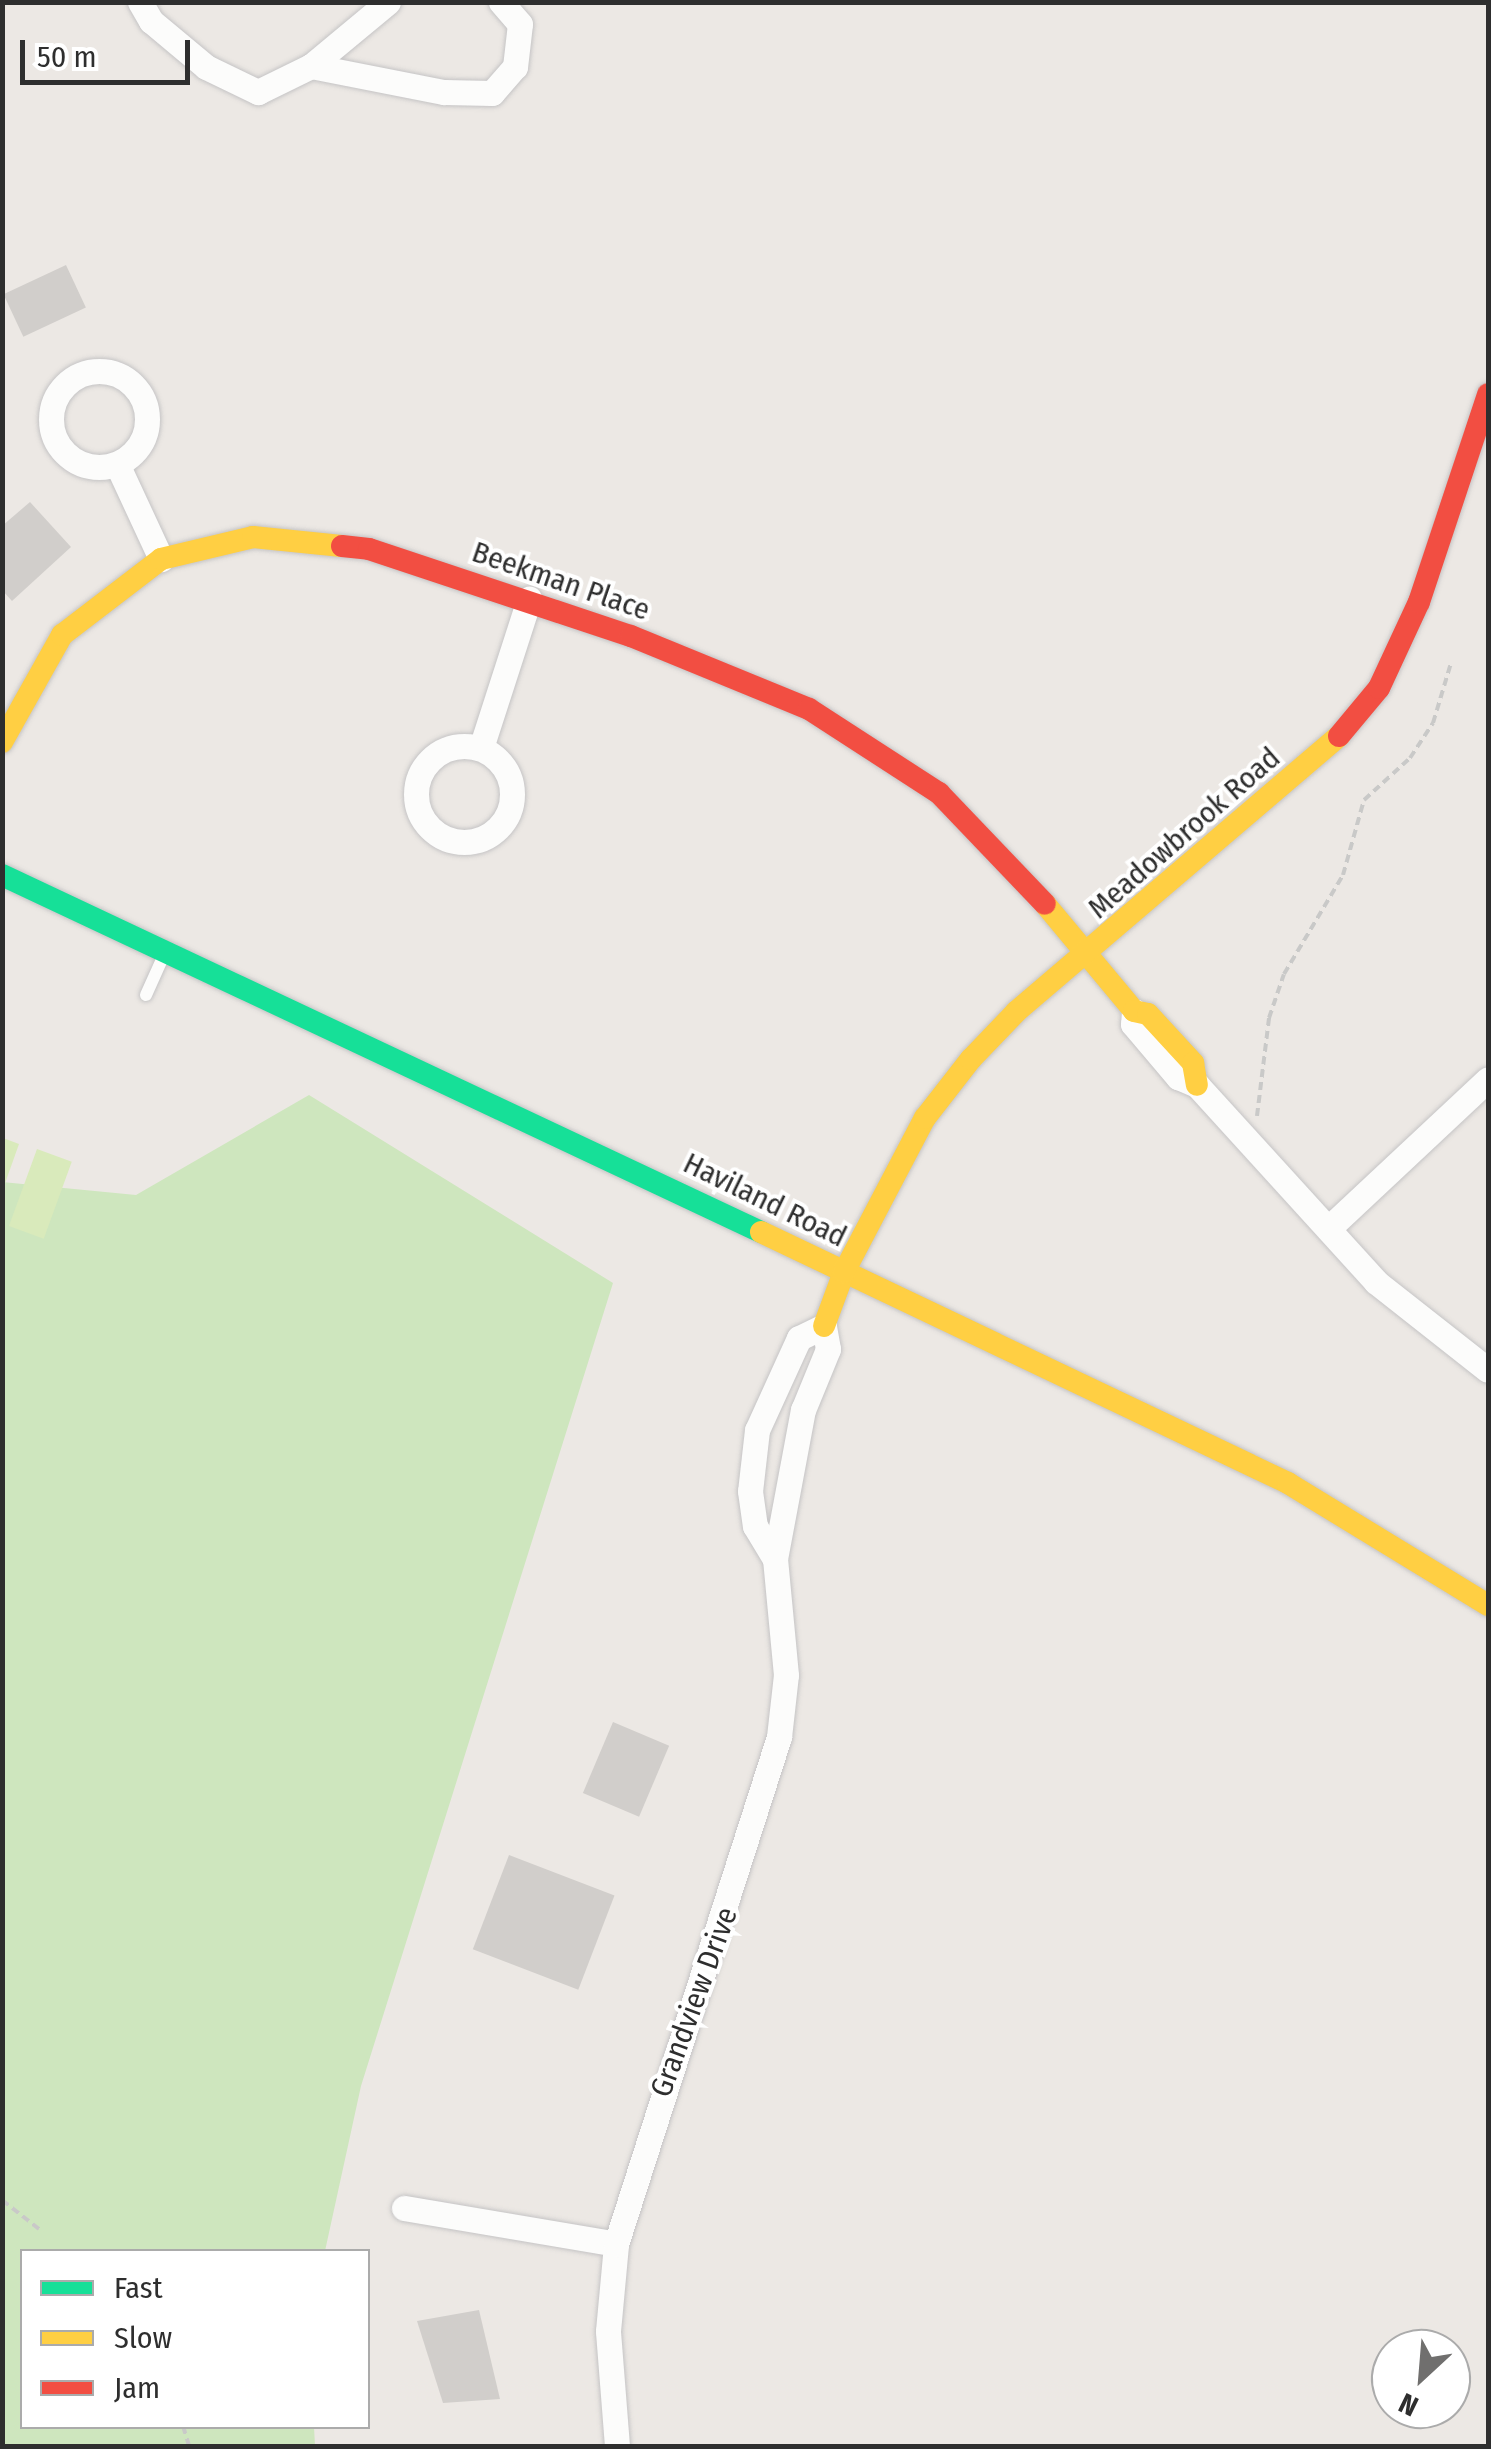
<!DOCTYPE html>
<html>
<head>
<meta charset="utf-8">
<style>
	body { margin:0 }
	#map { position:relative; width:1491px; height:2449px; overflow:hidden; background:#ece8e4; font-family:"Fira Sans Condensed",sans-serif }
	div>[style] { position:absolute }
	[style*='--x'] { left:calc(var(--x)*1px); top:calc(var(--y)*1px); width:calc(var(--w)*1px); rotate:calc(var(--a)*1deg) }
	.green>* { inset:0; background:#cee6be }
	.pitch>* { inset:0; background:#d9eabb; transform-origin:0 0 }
	.building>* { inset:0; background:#d1cecb; transform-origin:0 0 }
	.path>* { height:4px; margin-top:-2px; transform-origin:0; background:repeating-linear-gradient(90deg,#c9c9c8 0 8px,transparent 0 13px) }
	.roads { filter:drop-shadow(0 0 2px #c5c4c5) drop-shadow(0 0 2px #c5c4c5) }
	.lane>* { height:12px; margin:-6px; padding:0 6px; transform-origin:6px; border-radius:6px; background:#fcfcfb }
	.street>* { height:25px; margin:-12.5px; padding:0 12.5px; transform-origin:12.5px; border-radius:12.5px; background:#fcfcfb }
	.street>.ring { margin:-12.5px; padding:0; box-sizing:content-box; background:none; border:25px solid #fcfcfb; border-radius:50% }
	.fast>* { height:22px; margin:-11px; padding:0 11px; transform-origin:11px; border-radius:11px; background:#16e098 }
	.slow>* { height:22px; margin:-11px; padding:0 11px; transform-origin:11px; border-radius:11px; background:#ffcf43 }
	.jam>* { height:22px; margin:-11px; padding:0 11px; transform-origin:11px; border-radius:11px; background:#f24e42 }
	span { translate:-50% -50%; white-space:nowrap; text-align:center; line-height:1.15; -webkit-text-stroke:8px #fff; paint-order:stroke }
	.street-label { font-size:30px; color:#2e2e2e }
	.frame { position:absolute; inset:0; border:5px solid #2e2e2e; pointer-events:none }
	.legend { position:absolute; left:20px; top:2249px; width:350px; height:180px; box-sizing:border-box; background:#fff; border:2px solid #ababab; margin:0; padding:12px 18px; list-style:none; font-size:30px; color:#2e2e2e }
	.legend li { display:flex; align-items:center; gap:20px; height:50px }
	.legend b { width:50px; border:2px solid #ababab }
	.north { position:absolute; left:1371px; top:2329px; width:100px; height:100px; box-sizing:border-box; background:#fff; border:2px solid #ababab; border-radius:50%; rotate:206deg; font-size:28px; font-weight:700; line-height:40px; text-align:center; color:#2e2e2e }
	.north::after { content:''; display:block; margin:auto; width:35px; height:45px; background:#706f6e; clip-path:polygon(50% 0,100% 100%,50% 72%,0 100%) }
	.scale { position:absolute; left:20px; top:40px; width:170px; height:45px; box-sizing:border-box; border:5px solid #2e2e2e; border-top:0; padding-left:12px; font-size:30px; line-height:35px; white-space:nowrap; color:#2e2e2e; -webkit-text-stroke:8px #fff; paint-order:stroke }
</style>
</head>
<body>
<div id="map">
	<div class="green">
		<i style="clip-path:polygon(309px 1095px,613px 1283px,361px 2086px,325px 2251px,22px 2252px,22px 2426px,314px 2427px,315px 2446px,3px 2446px,2px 1182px,136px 1195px)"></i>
	</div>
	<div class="pitch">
		<i style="clip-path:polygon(3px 1138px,19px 1144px,3px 1189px,2px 1138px)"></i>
		<i style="left:37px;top:1149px;width:37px;height:82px;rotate:20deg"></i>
	</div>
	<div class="building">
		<i style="left:66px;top:265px;width:47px;height:69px;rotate:65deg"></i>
		<i style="clip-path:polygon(30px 502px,71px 547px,12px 601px,2px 590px,2px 526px)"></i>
		<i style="left:613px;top:1722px;width:61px;height:77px;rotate:23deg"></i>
		<i style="left:509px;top:1855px;width:113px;height:101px;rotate:21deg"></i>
		<i style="clip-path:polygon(479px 2310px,500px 2399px,443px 2403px,417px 2321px)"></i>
	</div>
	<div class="path">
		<i style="--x:1257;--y:1116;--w:99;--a:-83"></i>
		<i style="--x:1269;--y:1018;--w:46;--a:-71.2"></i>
		<i style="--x:1284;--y:974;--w:115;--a:-59.2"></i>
		<i style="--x:1343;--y:875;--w:78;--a:-74.4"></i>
		<i style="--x:1364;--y:800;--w:62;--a:-42.4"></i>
		<i style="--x:1410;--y:758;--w:42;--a:-56.7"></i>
		<i style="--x:1433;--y:723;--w:63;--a:-73.3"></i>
		<i style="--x:2;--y:2200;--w:47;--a:38.1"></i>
		<i style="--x:183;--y:2426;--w:21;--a:73"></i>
	</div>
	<div class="roads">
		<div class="lane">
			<i style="--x:146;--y:995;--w:44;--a:-65.8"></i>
		</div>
		<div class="street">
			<i style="--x:140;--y:2;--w:22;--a:60"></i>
			<i style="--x:151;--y:21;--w:72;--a:39.9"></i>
			<i style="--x:206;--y:67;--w:58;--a:25.7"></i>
			<i style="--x:258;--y:92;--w:59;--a:-26.1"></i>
			<i style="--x:311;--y:66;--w:100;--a:-39.7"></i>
			<i style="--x:311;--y:66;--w:136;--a:11.1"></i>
			<i style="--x:444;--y:92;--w:48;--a:1.2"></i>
			<i style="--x:492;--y:93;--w:35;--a:-49"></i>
			<i style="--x:515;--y:67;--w:43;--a:-83.4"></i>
			<i style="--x:520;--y:24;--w:29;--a:-131"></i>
			<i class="ring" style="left:51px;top:371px;width:71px;height:71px"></i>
			<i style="--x:117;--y:464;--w:105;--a:65.1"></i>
			<i class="ring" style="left:416px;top:746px;width:71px;height:71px"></i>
			<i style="--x:481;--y:748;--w:157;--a:-72.1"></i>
			<i style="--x:1134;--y:1011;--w:13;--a:94"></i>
			<i style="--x:1133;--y:1024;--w:70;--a:49.7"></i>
			<i style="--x:1178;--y:1077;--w:21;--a:23"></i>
			<i style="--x:1197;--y:1085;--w:266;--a:47.7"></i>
			<i style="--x:1376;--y:1282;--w:142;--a:38.2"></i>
			<i style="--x:1330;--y:1227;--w:216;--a:-43.1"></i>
			<i style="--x:404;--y:2208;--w:215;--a:9.6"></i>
			<i style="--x:617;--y:2446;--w:115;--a:-94.5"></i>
			<i style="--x:608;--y:2331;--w:87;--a:-84.7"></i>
			<i style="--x:616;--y:2244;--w:533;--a:-72.18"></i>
			<i style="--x:779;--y:1737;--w:62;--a:-83.6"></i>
			<i style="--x:786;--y:1675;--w:117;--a:-95.4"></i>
			<i style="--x:775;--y:1559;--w:152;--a:-79.4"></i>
			<i style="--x:803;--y:1410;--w:66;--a:-67.7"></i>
			<i style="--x:828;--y:1349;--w:23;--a:-100"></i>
			<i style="--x:824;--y:1326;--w:28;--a:154"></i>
			<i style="--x:799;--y:1338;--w:101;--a:114.5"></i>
			<i style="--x:757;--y:1430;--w:61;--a:96.5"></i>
			<i style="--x:750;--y:1491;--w:35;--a:82"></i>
			<i style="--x:755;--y:1526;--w:39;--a:59"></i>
		</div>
		<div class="fast">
			<i style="--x:2;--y:875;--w:839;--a:25.19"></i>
		</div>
		<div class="slow">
			<i style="--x:2;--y:742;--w:123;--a:-60.7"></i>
			<i style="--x:62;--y:635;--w:125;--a:-37.5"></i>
			<i style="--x:161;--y:559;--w:95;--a:-13.4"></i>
			<i style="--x:253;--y:537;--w:89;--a:5.8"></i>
			<i style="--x:1045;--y:904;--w:139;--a:50.2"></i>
			<i style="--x:1134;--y:1011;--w:14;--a:12"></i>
			<i style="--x:1148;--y:1014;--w:67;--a:47.4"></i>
			<i style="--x:1193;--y:1063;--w:22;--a:80"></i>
			<i style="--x:761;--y:1232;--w:584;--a:25.47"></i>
			<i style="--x:1288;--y:1483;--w:234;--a:31.4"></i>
			<i style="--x:824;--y:1326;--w:58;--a:-69.7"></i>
			<i style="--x:844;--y:1272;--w:174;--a:-62.3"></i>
			<i style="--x:925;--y:1118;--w:75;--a:-52.1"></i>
			<i style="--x:971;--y:1059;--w:66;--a:-46.2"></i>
			<i style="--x:1017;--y:1011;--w:423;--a:-40.5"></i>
		</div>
		<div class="jam">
			<i style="--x:342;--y:546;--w:27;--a:6"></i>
			<i style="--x:369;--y:549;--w:276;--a:18.4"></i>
			<i style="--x:631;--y:636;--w:192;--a:22.3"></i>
			<i style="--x:809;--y:709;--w:155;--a:32.9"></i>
			<i style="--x:939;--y:793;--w:153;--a:46.3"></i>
			<i style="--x:1339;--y:736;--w:62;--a:-50.2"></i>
			<i style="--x:1379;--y:688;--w:95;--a:-65.1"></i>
			<i style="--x:1419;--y:602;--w:219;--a:-71.6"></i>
		</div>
	</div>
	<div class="street-label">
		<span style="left:561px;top:581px;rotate:19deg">Beekman Place</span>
		<span style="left:1184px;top:833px;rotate:-41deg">Meadowbrook Road</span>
		<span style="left:765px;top:1200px;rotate:26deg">Haviland Road</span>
		<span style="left:694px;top:2002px;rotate:-70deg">Grandview Drive</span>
	</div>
	<div class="frame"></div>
	<ul class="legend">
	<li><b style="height:12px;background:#16e098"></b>Fast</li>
	<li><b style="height:12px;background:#ffcf43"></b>Slow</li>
	<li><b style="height:12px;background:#f24e42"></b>Jam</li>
	</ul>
	<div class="north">N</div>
	<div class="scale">50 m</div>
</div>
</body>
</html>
